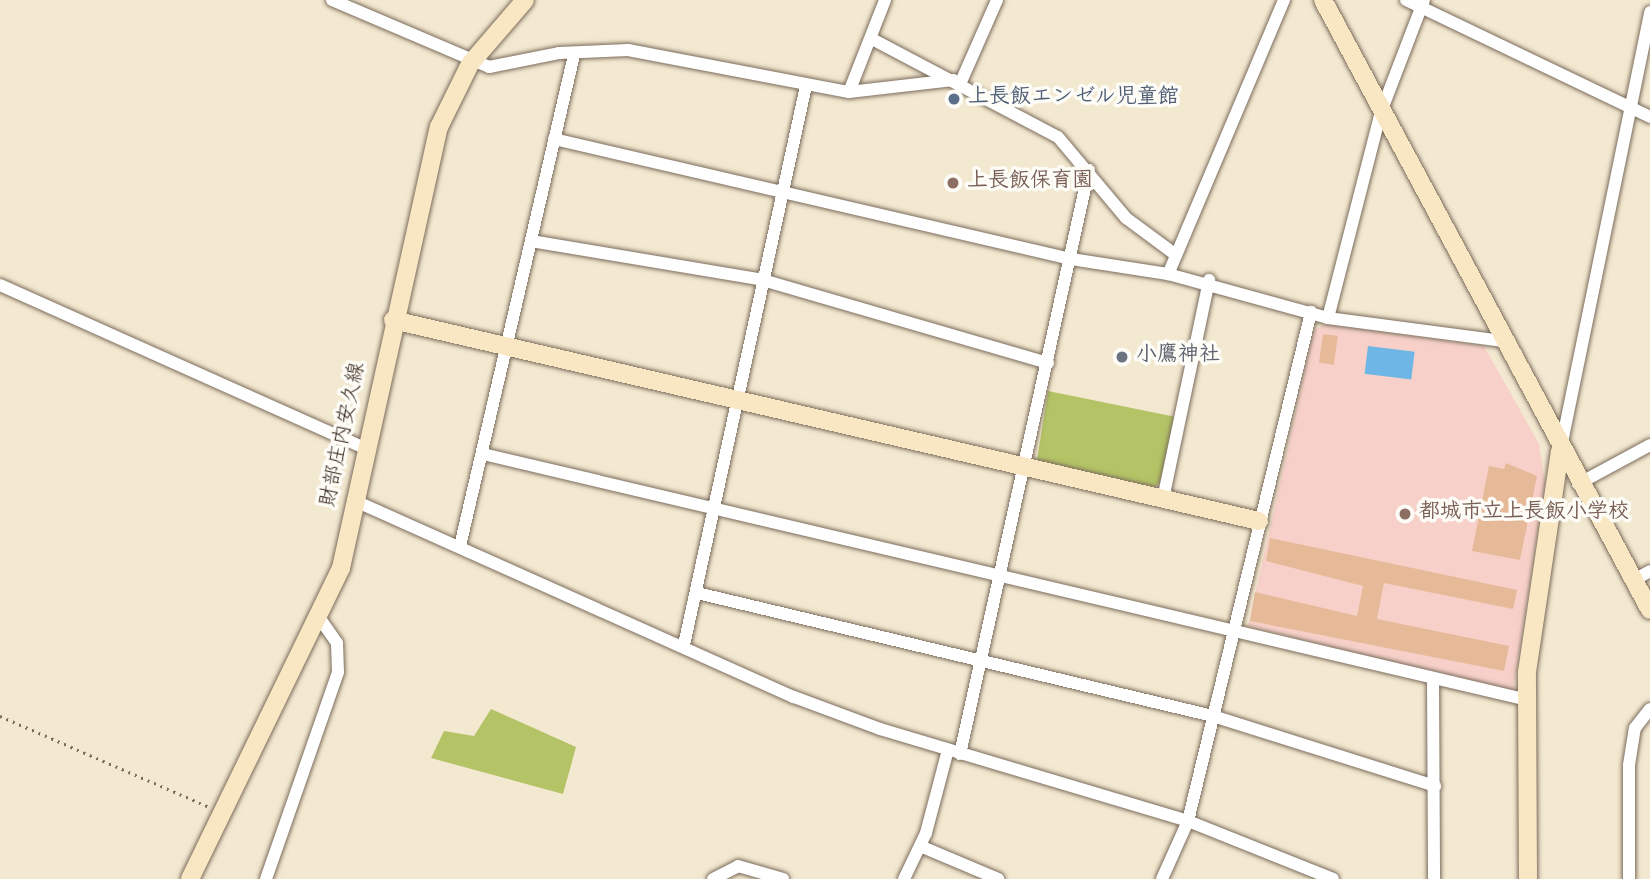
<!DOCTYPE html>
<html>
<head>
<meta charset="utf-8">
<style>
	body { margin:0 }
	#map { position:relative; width:1650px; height:879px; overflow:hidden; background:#f3e8d0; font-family:"Gochi Hand","Klee One",sans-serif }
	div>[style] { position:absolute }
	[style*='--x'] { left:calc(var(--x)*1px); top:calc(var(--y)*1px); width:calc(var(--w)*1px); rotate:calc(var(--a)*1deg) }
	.built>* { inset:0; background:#f7d1c9 }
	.green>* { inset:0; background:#b4c366 }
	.water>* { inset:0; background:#6db6e5; transform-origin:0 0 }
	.building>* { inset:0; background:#e6b998; transform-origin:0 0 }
	.path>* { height:2.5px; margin-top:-1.25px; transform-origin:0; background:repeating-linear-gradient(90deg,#7b6c5c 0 2px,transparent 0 7px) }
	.roads { filter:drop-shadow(0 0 2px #7b6c5c) drop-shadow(0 0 2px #7b6c5c) }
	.street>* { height:12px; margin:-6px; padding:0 6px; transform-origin:6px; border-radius:6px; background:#fff }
	.secondary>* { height:18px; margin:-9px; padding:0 9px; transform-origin:9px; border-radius:9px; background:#f9e7c3 }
	.dots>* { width:19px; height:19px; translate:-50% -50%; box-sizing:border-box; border:4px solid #fdfcf7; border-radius:50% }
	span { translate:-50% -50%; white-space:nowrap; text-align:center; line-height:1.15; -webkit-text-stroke:7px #fdfcf7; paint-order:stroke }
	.service-label { font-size:21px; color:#4e5e75; font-weight:700 }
	.left { translate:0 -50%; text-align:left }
	.education-label { font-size:21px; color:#785e54; font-weight:700 }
	.worship-label { font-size:21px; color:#5b616d; font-weight:700 }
	.street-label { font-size:21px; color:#3b2a1e }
</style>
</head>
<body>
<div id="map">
	<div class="built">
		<i style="clip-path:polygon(1326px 324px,1484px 346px,1539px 444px,1545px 482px,1513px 692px,1248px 626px,1314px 330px)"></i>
	</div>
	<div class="green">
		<i style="clip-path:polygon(1048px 391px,1176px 417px,1161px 482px,1154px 487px,1037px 460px)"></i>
		<i style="clip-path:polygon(491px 709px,576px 747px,563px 794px,431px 758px,444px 731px,474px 736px)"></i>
	</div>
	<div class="water">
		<i style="left:1368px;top:346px;width:47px;height:28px;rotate:7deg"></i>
	</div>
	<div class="building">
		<i style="left:1323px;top:334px;width:15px;height:29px;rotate:8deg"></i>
		<i style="clip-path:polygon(1506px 463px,1537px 476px,1520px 560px,1472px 551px,1489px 466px,1504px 469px)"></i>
		<i style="clip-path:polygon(1270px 538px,1517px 590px,1513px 609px,1384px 583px,1377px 619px,1509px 646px,1504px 671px,1250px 621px,1255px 592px,1357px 616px,1363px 586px,1266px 561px)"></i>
	</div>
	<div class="path">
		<i style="--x:0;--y:716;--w:228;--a:23.5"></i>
	</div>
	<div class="roads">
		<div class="street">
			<i style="--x:332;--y:0;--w:171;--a:23.1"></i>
			<i style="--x:489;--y:67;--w:71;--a:-11.3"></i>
			<i style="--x:559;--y:53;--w:69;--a:-2.5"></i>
			<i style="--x:628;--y:50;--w:225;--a:10.8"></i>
			<i style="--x:849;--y:92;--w:105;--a:-6.6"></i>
			<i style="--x:1284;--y:0;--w:298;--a:112.9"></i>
			<i style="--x:1168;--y:274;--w:166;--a:15.4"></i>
			<i style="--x:1328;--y:318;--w:177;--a:7.5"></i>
			<i style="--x:1406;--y:0;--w:271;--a:25.6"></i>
			<i style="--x:872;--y:39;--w:210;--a:27.8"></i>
			<i style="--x:1058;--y:137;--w:106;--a:50"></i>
			<i style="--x:1126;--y:218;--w:62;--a:36.5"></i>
			<i style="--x:960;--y:84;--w:92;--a:-66.2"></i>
			<i style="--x:849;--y:92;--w:99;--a:-68.6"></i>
			<i style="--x:554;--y:139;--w:531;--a:13.07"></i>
			<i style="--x:1071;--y:259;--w:98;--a:8.8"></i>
			<i style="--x:531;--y:241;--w:231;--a:9.5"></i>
			<i style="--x:759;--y:279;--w:301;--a:16.2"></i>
			<i style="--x:0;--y:285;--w:400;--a:24.1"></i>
			<i style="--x:1328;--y:318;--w:213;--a:-75.6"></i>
			<i style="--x:1381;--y:112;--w:120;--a:-69"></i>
			<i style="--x:1561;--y:447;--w:444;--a:-78.4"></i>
			<i style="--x:483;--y:454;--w:1074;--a:13.25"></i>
			<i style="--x:1578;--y:484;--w:82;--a:-28.4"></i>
			<i style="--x:1163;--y:499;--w:224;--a:-78.1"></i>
			<i style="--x:353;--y:500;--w:483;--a:24.1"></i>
			<i style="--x:794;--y:697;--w:92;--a:20.4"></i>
			<i style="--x:880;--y:729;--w:321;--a:16.6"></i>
			<i style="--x:1188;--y:821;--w:156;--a:21.8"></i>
			<i style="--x:460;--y:546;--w:504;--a:-76.93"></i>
			<i style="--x:1634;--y:580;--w:18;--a:-29"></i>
			<i style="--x:697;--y:593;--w:530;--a:13.41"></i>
			<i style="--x:1213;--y:716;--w:233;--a:17.5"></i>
			<i style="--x:684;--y:645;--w:572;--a:-77.69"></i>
			<i style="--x:1433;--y:678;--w:201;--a:89.7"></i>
			<i style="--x:960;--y:754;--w:598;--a:-77.54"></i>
			<i style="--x:920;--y:846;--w:85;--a:22.9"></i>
			<i style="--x:266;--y:879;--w:219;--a:-70.8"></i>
			<i style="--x:338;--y:672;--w:29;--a:-92"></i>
			<i style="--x:337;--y:643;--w:29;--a:-125"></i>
			<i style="--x:713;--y:879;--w:28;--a:-27"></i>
			<i style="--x:738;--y:866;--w:47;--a:16.1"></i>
			<i style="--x:904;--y:879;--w:51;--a:-64.4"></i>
			<i style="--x:926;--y:833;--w:86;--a:-75.2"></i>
			<i style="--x:1162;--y:879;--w:64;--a:-65.9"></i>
			<i style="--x:1188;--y:821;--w:524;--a:-76.41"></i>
			<i style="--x:1629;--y:879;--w:114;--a:-90"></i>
			<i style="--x:1629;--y:765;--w:37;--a:-81"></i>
			<i style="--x:1635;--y:728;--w:24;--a:-52"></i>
		</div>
		<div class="secondary">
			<i style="--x:1323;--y:0;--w:692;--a:61.81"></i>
			<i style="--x:393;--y:320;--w:889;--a:13.07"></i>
			<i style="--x:190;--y:879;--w:346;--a:-64.1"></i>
			<i style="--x:341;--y:568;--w:452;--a:-77.5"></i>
			<i style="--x:439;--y:127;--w:70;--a:-63.8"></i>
			<i style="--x:470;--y:64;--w:84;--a:-49.3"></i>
			<i style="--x:1528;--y:879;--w:207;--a:-90.3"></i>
			<i style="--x:1527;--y:672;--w:223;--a:-81.5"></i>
		</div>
	</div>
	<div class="dots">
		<i style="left:954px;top:99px;background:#5c6f8a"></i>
		<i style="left:953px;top:183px;background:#8d6e63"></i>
		<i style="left:1122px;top:357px;background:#6b7280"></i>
		<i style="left:1405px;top:514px;background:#8d6e63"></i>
	</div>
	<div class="service-label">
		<span class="left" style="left:968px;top:99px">上長飯エンゼル児童館</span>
	</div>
	<div class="education-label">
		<span class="left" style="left:967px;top:183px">上長飯保育園</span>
		<span class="left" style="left:1419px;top:514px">都城市立上長飯小学校</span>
	</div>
	<div class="worship-label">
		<span class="left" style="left:1136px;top:357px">小鷹神社</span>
	</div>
	<div class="street-label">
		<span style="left:345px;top:435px;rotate:-78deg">財部庄内安久線</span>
	</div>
</div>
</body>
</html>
